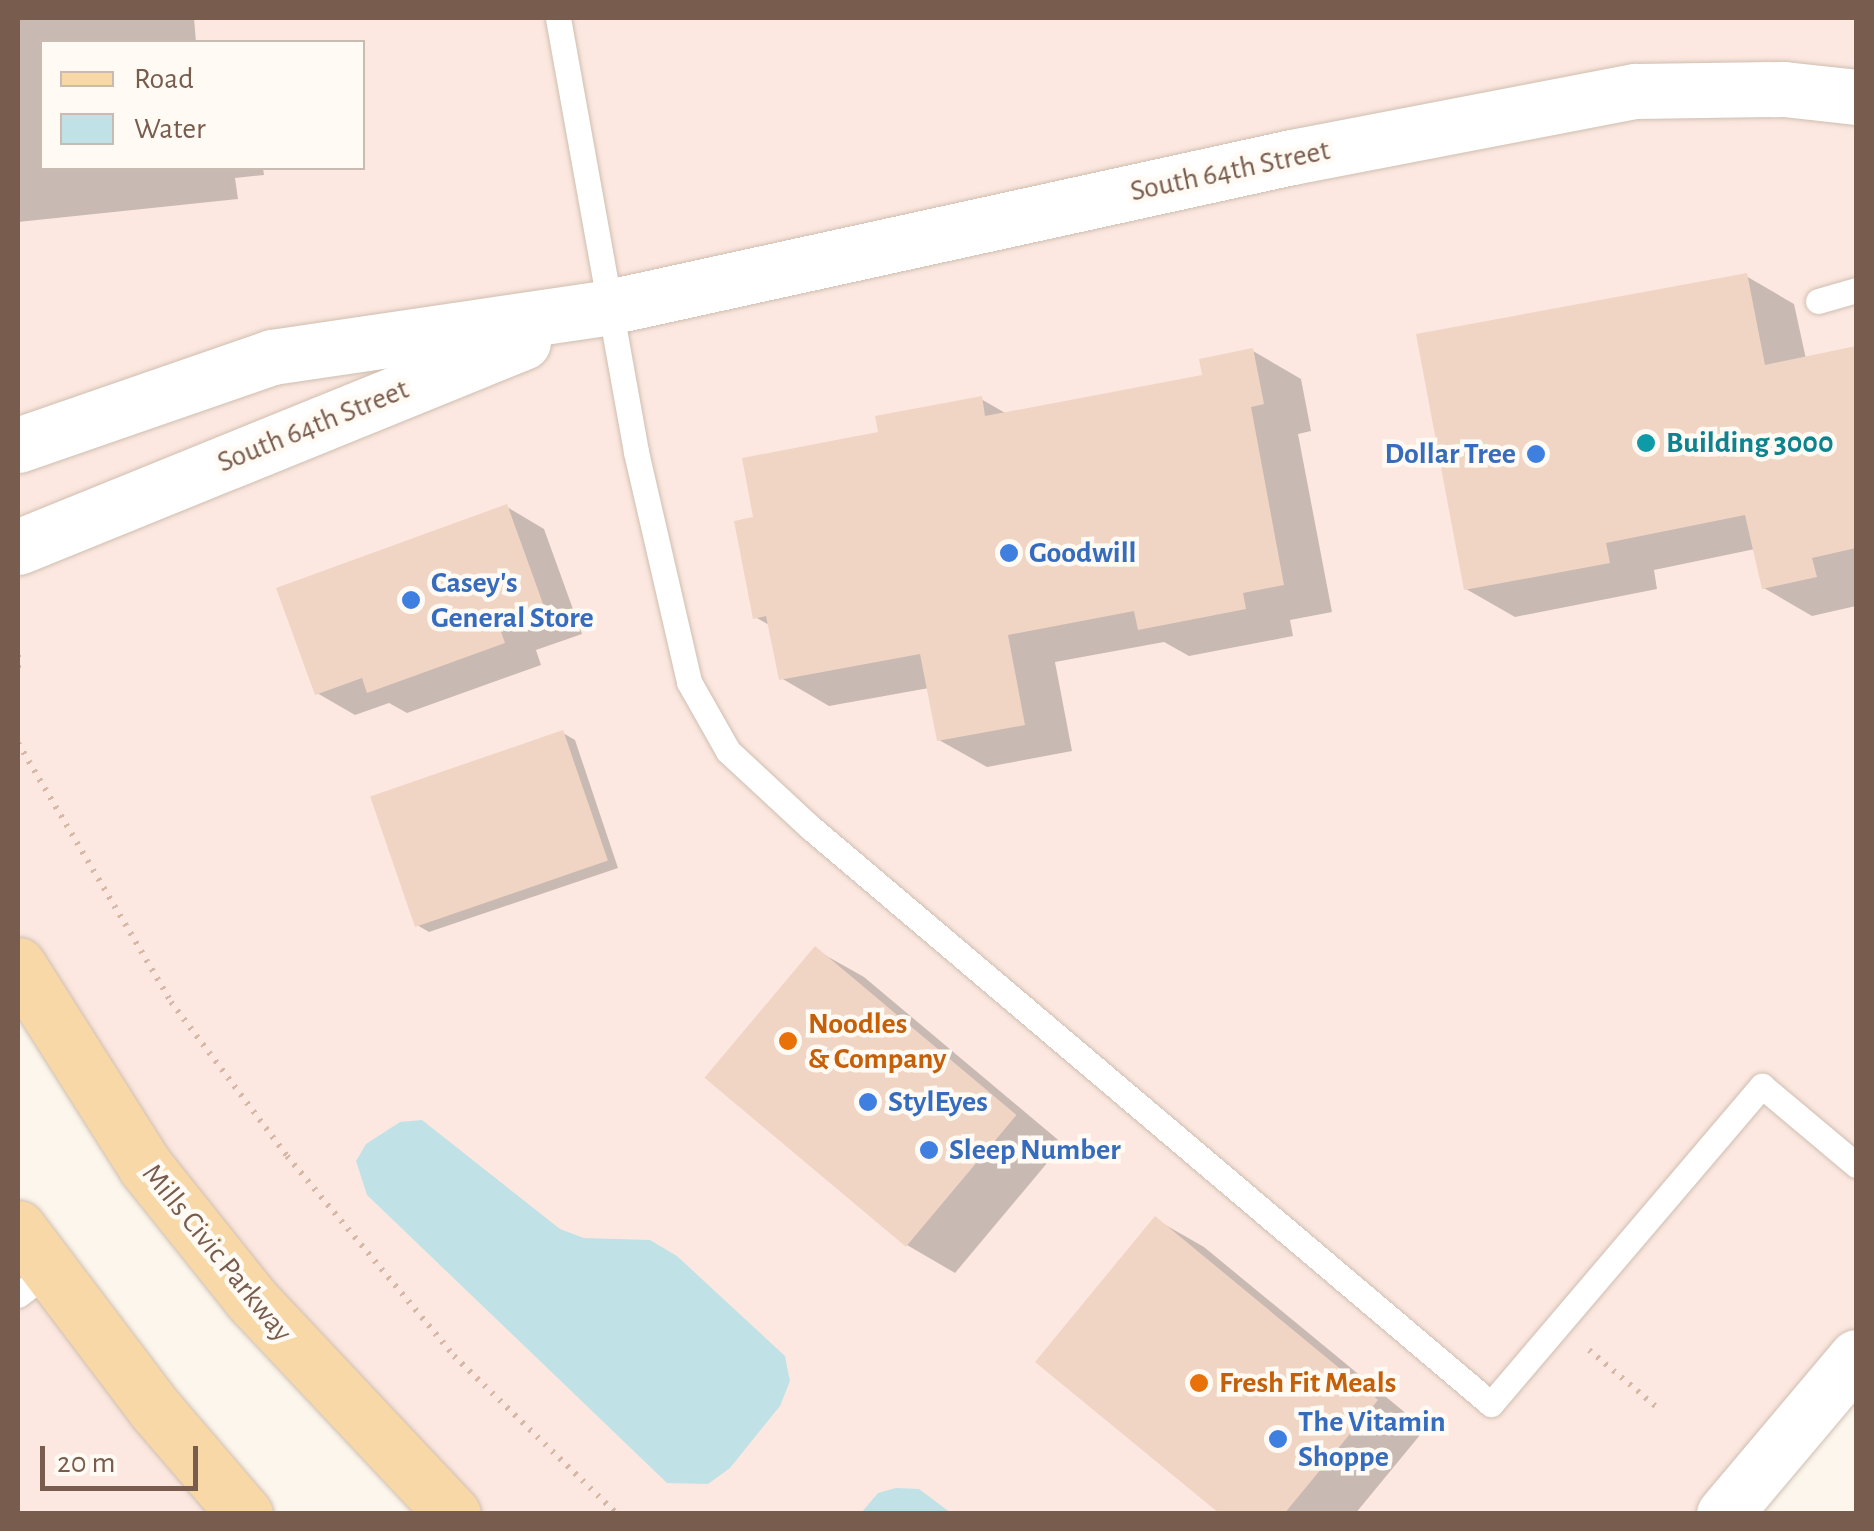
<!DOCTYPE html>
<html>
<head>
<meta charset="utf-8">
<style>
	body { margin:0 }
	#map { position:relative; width:1874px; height:1531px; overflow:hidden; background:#fcf6ec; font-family:"Alegreya Sans",sans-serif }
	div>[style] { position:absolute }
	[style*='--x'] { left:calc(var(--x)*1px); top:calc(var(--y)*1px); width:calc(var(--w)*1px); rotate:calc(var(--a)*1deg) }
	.commercial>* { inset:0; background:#fce8e0 }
	.water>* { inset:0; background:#c0e2e7 }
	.shadow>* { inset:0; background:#0003 }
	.building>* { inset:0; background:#f1d5c4; transform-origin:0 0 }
	.path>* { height:6px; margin-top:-3px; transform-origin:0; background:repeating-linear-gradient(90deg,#d7b8a6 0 2.5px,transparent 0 10.5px) }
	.roads { filter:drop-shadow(0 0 2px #cfbeb0) drop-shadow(0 0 2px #cfbeb0) }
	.lane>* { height:25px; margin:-12.5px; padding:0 12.5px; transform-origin:12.5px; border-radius:12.5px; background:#fff }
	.secondary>* { height:55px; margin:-27.5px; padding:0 27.5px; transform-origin:27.5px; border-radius:27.5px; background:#fff }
	.primary>* { height:55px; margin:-27.5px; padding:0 27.5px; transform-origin:27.5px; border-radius:27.5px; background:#f8d8a7 }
	.dots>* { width:28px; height:28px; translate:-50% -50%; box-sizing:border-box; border:5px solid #fffaf3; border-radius:50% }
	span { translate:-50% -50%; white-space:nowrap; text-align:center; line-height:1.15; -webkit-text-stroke:9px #fffaf3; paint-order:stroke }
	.street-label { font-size:30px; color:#785c4e }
	.culture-label { font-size:30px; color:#0d838f; font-weight:700 }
	.left { translate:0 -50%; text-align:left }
	.shop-label { font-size:30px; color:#366cbe; font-weight:700 }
	.right { translate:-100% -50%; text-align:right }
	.food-label { font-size:30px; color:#c56008; font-weight:700 }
	.frame { position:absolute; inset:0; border:20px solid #785c4e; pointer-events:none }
	.legend { position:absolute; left:40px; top:40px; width:325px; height:130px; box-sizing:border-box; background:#fffaf3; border:2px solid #c9bbb1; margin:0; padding:12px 18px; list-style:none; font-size:30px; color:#785c4e }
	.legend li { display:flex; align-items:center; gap:20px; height:50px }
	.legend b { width:50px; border:2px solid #c9bbb1 }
	.scale { position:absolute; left:40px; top:1446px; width:158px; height:45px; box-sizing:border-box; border:5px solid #785c4e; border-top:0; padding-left:12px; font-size:30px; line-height:35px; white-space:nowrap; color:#785c4e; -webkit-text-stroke:8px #fffaf3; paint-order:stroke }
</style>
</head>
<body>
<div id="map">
	<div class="commercial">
		<i style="clip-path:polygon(evenodd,18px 18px,1856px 18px,1856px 1357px,1724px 1513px,453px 1513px,18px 965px,18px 18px,42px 42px,362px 42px,362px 168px,42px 168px,42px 42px)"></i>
		<i style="clip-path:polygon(18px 1228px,245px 1513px,18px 1513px)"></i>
	</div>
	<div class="water">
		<i style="clip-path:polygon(422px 1120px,560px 1229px,584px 1238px,650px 1240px,677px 1256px,785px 1356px,790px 1381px,780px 1406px,730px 1468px,708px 1484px,667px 1483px,367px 1195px,356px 1161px,366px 1144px,400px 1122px)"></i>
		<i style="clip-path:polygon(896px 1488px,919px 1489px,951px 1513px,861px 1513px,878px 1493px)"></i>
	</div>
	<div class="shadow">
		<i style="clip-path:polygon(18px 18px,194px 18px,196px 42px,42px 42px,42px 168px,263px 168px,264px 175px,235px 178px,238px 199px,18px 222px)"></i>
		<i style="clip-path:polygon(1746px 276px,1794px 304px,1806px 359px,1856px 349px,1856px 606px,1812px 616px,1764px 588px,1755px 549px,1654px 570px,1657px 589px,1515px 617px,1466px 589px)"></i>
		<i style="clip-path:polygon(1253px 351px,1301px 379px,1311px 431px,1298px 434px,1332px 612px,1290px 620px,1293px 636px,1189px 656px,1164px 642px,1055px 662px,1072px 751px,987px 767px,939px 740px,929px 688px,829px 706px,781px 678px,771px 626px,755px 617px,756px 519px,881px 434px,981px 399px,1007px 414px,1205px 377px)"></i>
		<i style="clip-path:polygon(507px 507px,544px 529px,582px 634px,536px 650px,541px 665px,407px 713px,389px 703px,355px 715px,317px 693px)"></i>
		<i style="clip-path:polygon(563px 733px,575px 740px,618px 868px,429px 932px,417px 925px)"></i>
		<i style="clip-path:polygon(816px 950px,864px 977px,1063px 1144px,955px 1273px,907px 1245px,708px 1078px)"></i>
		<i style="clip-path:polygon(1155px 1219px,1204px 1247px,1425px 1429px,1355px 1514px,1224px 1514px)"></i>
	</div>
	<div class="building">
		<i style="clip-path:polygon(1747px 273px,1765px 365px,1856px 346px,1856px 548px,1812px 558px,1817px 577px,1762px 589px,1745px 515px,1606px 543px,1610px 563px,1464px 590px,1416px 334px)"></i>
		<i style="clip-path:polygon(1253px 348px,1264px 404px,1251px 407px,1284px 585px,1243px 593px,1246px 609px,1138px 630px,1134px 611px,1008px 635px,1025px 725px,937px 741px,920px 654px,779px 680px,766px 616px,753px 619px,734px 521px,753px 517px,742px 458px,878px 432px,875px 416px,982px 396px,985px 416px,1202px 375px,1199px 359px)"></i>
		<i style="clip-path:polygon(507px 504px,546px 612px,500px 629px,505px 643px,367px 693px,362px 678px,315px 695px,276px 588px)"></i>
		<i style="left:563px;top:730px;width:138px;height:204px;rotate:71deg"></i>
		<i style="left:815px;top:946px;width:263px;height:172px;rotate:40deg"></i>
		<i style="clip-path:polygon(1155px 1216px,1378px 1400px,1284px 1514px,1220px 1514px,1035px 1362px)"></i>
	</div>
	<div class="path">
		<i style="--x:18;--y:655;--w:13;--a:90"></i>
		<i style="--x:18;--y:743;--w:301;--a:59.4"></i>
		<i style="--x:171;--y:1002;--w:193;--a:53"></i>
		<i style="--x:287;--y:1156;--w:261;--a:50.1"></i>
		<i style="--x:454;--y:1356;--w:227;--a:44.1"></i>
		<i style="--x:1589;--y:1350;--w:93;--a:40.2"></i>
	</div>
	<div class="roads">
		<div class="lane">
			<i style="--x:558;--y:18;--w:441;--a:79.8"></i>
			<i style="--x:636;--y:452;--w:236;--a:77"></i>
			<i style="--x:689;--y:682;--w:79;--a:60.5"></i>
			<i style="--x:728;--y:751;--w:113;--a:42.9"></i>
			<i style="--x:811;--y:828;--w:891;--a:40.27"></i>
			<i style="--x:1491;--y:1404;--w:418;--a:-49.6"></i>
			<i style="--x:1762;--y:1086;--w:123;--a:40"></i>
			<i style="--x:1818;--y:301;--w:40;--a:-16"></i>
			<i style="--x:18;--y:1295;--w:38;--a:-37"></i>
		</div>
		<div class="secondary">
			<i style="--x:18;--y:445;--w:269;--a:-19.1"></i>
			<i style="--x:272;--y:357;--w:341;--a:-8.4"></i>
			<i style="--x:609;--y:307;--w:699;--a:-12.39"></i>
			<i style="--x:1292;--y:157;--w:350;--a:-10.9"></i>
			<i style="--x:1636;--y:91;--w:148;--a:-0.8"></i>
			<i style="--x:1784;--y:89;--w:72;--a:6.3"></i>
			<i style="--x:18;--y:547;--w:545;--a:-22.09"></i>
			<i style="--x:1724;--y:1514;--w:205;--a:-49.9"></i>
		</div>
		<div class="primary">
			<i style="--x:18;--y:965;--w:238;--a:57.7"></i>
			<i style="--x:145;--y:1166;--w:170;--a:51.4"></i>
			<i style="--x:251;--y:1299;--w:295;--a:46.8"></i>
			<i style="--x:18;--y:1228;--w:226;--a:52.9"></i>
			<i style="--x:154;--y:1408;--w:140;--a:49.4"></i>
		</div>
	</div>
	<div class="dots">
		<i style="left:1646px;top:443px;background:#0f9aa8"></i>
		<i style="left:1536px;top:454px;background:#3f7fe0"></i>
		<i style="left:1009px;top:553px;background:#3f7fe0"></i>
		<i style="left:411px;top:600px;background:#3f7fe0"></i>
		<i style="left:788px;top:1041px;background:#e8710a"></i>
		<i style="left:868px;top:1102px;background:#3f7fe0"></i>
		<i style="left:929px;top:1150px;background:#3f7fe0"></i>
		<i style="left:1199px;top:1383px;background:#e8710a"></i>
		<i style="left:1278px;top:1439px;background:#3f7fe0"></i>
	</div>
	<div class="street-label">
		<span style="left:1230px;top:171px;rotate:-12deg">South 64th Street</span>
		<span style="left:313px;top:426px;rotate:-22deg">South 64th Street</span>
		<span style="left:217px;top:1253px;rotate:51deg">Mills Civic Parkway</span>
	</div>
	<div class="culture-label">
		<span class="left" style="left:1666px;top:443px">Building 3000</span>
	</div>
	<div class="shop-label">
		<span class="right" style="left:1516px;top:454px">Dollar Tree</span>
		<span class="left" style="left:1029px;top:553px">Goodwill</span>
		<span class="left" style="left:431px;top:600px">Casey's<br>General Store</span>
		<span class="left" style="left:888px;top:1102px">StylEyes</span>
		<span class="left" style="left:949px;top:1150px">Sleep Number</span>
		<span class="left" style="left:1298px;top:1439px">The Vitamin<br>Shoppe</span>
	</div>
	<div class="food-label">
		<span class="left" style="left:808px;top:1041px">Noodles<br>&amp; Company</span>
		<span class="left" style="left:1219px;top:1383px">Fresh Fit Meals</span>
	</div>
	<div class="frame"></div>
	<ul class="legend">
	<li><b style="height:12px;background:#f8d8a7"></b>Road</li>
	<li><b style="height:28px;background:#c0e2e7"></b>Water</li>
	</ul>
	<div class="scale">20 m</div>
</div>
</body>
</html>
